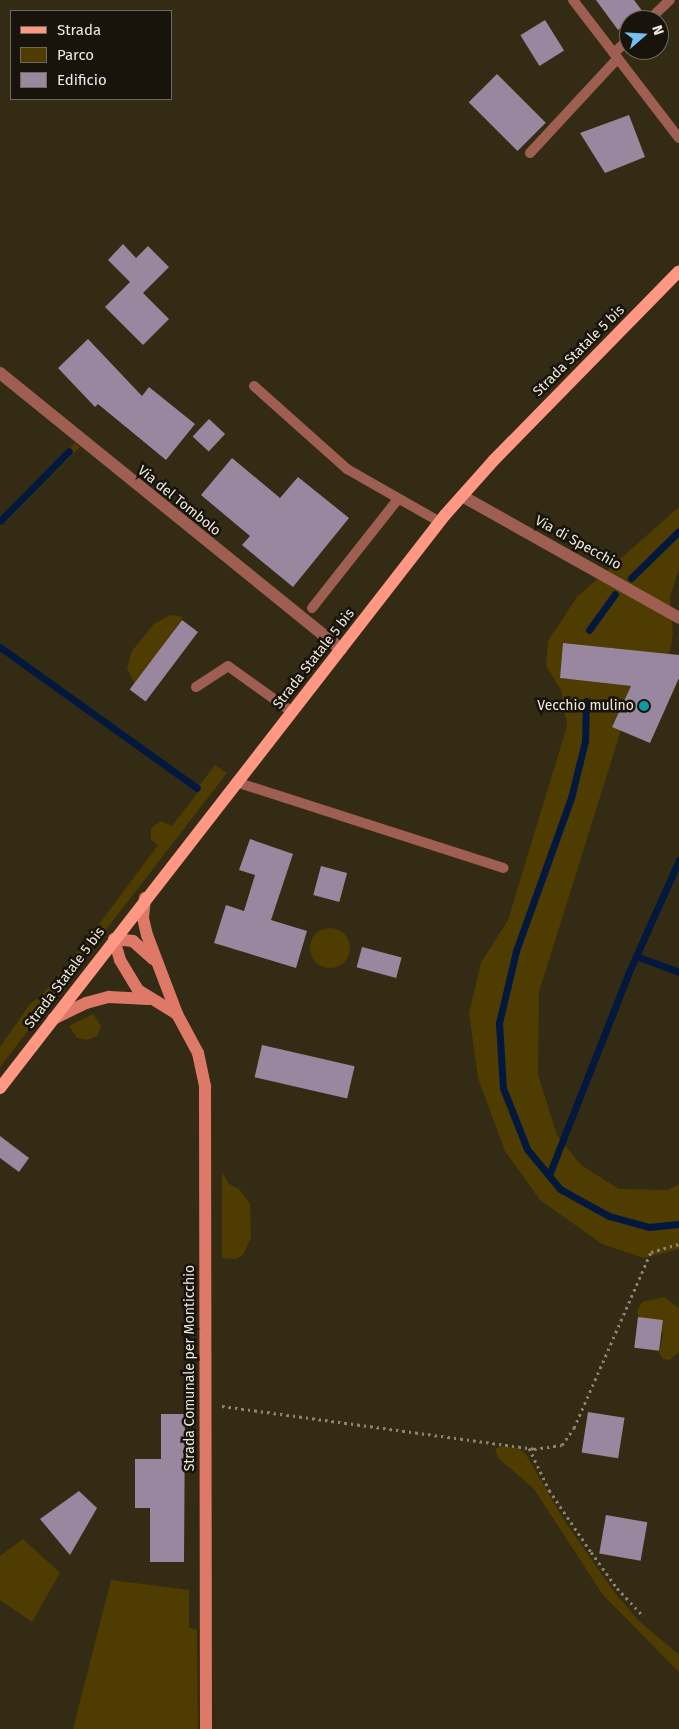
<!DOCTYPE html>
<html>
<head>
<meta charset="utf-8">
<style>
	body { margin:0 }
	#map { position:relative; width:679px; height:1729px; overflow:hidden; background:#342b15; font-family:"Fira Sans",sans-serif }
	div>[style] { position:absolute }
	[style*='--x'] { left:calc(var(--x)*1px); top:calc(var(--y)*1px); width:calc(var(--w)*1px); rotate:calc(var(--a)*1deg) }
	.green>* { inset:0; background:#4f3c00 }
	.round { border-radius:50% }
	.stream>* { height:7px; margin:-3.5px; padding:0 3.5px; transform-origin:3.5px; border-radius:3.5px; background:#02183d }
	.building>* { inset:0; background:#98879e; transform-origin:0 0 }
	.path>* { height:3px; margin-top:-1.5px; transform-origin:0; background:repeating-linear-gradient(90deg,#8b8472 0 2.5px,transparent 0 6.5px) }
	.service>* { height:10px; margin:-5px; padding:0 5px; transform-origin:5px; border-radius:5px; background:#9e5f52 }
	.minor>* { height:12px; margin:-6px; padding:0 6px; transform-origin:6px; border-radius:6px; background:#9e5f52 }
	.secondary>* { height:12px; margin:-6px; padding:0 6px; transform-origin:6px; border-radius:6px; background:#dd7966 }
	.primary>* { height:12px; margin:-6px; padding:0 6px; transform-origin:6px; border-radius:6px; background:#ff9783 }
	.dots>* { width:14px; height:14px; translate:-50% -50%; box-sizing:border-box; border:2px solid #18140b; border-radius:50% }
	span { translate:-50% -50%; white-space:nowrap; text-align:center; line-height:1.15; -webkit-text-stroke:5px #18140b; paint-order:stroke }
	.street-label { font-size:14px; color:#f0eadd }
	.poi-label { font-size:14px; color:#f0eadd }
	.right { translate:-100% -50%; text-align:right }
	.legend { position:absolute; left:10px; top:10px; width:162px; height:90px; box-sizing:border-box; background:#18140b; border:1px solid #6e6a5f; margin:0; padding:6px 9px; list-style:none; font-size:15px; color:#f0eadd }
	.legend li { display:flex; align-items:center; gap:10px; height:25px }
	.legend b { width:25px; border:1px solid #6e6a5f }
	.north { position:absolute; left:619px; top:10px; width:50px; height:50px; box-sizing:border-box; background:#18140b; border:1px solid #6e6a5f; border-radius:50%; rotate:71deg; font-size:14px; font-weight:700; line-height:20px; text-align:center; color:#f0eadd }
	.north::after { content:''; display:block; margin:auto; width:18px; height:22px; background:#6fc2f4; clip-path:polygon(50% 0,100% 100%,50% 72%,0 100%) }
</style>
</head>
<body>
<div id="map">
	<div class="green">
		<i style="clip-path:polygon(75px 443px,80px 447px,0 527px,0 519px)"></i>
		<i style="clip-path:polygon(679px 507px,679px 569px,670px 596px,673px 635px,669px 654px,563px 643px,560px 678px,631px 686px,612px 726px,621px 730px,539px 992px,538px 1075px,557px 1135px,581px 1165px,619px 1189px,668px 1190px,679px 1184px,679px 1249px,644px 1258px,602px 1244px,540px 1200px,505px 1151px,478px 1078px,469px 1013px,481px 963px,508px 920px,567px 726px,561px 690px,546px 666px,548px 641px,577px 597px)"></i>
		<i style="clip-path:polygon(170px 615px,183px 617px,135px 684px,127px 668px,132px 651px,154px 624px)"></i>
		<i style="clip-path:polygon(0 646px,198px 787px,215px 765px,227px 773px,0 1067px,0 1047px,30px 1004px,41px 996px,88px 939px,158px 845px,151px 840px,151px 828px,161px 821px,172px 826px,199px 791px)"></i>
		<i class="round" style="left:310px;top:928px;width:40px;height:40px"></i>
		<i style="clip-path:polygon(93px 1014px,101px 1026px,97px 1036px,87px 1040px,77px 1038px,69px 1026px)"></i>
		<i style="clip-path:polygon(222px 1172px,229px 1184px,239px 1189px,250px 1204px,251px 1238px,243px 1255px,235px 1259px,222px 1258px)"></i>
		<i style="clip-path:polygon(664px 1297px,679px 1308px,679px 1352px,670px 1360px,663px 1359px,659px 1352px,663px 1335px,657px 1323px,647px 1318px,639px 1318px,637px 1311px,642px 1302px)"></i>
		<i style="clip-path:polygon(502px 1446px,518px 1448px,525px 1453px,564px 1520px,615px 1593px,639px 1621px,679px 1655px,679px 1672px,603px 1595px,534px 1489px,498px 1458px,495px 1449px)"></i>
		<i style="clip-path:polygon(23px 1539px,60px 1573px,32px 1622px,0 1600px,0 1556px)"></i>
		<i style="clip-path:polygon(111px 1580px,189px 1590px,189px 1627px,197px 1630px,198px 1729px,73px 1729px)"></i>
	</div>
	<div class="stream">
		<i style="--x:0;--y:521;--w:98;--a:-45.4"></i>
		<i style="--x:631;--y:578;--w:67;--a:-44.4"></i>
		<i style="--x:589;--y:630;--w:44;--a:-54.2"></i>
		<i style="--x:0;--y:647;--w:242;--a:35.6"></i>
		<i style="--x:586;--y:701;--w:40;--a:91.4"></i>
		<i style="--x:585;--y:741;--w:59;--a:103.8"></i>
		<i style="--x:571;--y:798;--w:163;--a:109.8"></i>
		<i style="--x:516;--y:951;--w:74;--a:103.3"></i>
		<i style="--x:499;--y:1023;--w:65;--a:86.5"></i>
		<i style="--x:503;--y:1088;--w:66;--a:68.5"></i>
		<i style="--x:527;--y:1149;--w:52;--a:50.5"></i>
		<i style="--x:560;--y:1189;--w:56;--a:28.9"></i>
		<i style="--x:609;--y:1216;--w:41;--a:15.4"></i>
		<i style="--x:649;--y:1227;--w:30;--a:-6"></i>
		<i style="--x:636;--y:956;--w:46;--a:20.4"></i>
		<i style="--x:549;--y:1175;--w:216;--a:-68.5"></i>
		<i style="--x:628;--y:974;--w:125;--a:-65.9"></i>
	</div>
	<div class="building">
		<i style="clip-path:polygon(596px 0,634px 0,643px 12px,618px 30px)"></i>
		<i style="left:545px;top:20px;width:36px;height:29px;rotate:58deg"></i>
		<i style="left:497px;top:74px;width:69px;height:40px;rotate:45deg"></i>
		<i style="clip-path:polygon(629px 115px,645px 157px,605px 173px,580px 133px)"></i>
		<i style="clip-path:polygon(123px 244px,136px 258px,148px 246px,169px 267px,143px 293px,169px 319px,143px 345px,105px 307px,130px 282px,108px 260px)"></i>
		<i style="clip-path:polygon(88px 339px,142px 396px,149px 387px,195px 424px,166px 460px,98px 404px,95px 407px,58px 368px)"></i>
		<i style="left:209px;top:419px;width:22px;height:24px;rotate:43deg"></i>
		<i style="clip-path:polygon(232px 458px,280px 498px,298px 477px,349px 518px,293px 587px,242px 545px,250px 536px,201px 495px)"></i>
		<i style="left:182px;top:620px;width:20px;height:87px;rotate:37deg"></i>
		<i style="clip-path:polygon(563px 643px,679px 655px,679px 678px,650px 743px,612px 727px,631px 686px,560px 678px)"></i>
		<i style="clip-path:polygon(250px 839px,293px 854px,271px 920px,307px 931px,296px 968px,214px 943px,226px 905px,244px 911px,255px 875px,239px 870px)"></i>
		<i style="left:321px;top:866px;width:27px;height:30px;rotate:15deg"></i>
		<i style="left:362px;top:947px;width:41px;height:21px;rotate:15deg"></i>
		<i style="left:262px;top:1045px;width:95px;height:33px;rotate:13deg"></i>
		<i style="clip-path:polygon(0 1136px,29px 1158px,19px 1172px,0 1158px)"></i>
		<i style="left:638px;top:1317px;width:25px;height:31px;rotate:7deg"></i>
		<i style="left:588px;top:1412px;width:37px;height:41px;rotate:9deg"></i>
		<i style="clip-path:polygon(161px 1414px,185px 1414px,184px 1562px,150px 1562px,150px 1508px,135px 1508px,135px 1459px,161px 1459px)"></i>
		<i style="clip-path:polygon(79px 1491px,97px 1508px,70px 1555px,40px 1519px)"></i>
		<i style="left:606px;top:1515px;width:42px;height:39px;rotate:10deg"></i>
	</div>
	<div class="path">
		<i style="--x:222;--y:1406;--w:315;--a:7.8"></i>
		<i style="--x:534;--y:1449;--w:28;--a:-8"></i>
		<i style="--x:562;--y:1445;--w:21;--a:-55"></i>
		<i style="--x:574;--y:1428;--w:192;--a:-66.4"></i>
		<i style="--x:651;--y:1252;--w:29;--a:-16"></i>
		<i style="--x:529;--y:1448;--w:47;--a:64.5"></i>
		<i style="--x:549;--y:1490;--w:75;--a:55.9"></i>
		<i style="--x:591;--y:1552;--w:44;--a:54.2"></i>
		<i style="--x:617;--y:1588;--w:35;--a:47"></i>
	</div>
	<div class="service">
		<i style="--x:573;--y:0;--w:174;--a:52.5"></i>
		<i style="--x:649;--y:20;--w:29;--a:-44"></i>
		<i style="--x:614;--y:53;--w:21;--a:-43"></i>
		<i style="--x:530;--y:153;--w:129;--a:-47.2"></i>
		<i style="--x:254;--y:386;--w:125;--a:41.7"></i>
		<i style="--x:347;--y:469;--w:107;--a:29.7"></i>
		<i style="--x:312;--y:608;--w:139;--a:-51.7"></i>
		<i style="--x:196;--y:687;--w:38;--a:-33"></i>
		<i style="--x:228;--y:666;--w:79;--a:35.7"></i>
		<i style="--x:236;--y:782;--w:281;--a:17.8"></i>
	</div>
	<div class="minor">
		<i style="--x:0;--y:373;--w:439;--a:39"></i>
		<i style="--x:462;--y:496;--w:249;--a:29.3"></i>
	</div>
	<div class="secondary">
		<i style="--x:145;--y:898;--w:20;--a:96"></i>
		<i style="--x:143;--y:918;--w:17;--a:77"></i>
		<i style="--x:147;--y:935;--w:85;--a:69.2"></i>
		<i style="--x:177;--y:1014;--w:44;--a:61.7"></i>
		<i style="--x:198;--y:1053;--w:35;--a:78"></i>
		<i style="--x:205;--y:1087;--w:642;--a:89.91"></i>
		<i style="--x:153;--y:959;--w:27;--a:-138"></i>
		<i style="--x:133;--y:941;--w:19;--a:-174"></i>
		<i style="--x:114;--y:939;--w:22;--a:74"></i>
		<i style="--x:120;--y:960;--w:35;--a:59"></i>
		<i style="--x:138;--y:990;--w:46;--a:31.6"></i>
		<i style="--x:53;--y:1019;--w:37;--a:-26"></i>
		<i style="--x:86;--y:1003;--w:24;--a:-15"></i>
		<i style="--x:109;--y:997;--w:39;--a:3"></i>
	</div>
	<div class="primary">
		<i style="--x:0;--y:1088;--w:726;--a:-52.17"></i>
		<i style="--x:445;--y:515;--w:74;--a:-48.3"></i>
		<i style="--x:494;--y:460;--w:264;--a:-45.6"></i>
	</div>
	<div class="dots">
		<i style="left:644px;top:706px;background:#0f9aa8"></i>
	</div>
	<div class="street-label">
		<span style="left:579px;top:351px;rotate:-45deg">Strada Statale 5 bis</span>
		<span style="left:179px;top:501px;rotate:39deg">Via del Tombolo</span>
		<span style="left:578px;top:543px;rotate:29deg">Via di Specchio</span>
		<span style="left:314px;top:659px;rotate:-52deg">Strada Statale 5 bis</span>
		<span style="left:65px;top:978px;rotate:-53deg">Strada Statale 5 bis</span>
		<span style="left:190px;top:1368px;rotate:-90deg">Strada Comunale per Monticchio</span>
	</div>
	<div class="poi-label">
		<span class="right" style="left:634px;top:706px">Vecchio mulino</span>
	</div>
	<ul class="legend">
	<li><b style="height:6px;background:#ff9783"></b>Strada</li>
	<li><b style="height:14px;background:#4f3c00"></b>Parco</li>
	<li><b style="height:14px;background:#98879e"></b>Edificio</li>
	</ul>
	<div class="north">N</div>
</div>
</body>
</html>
